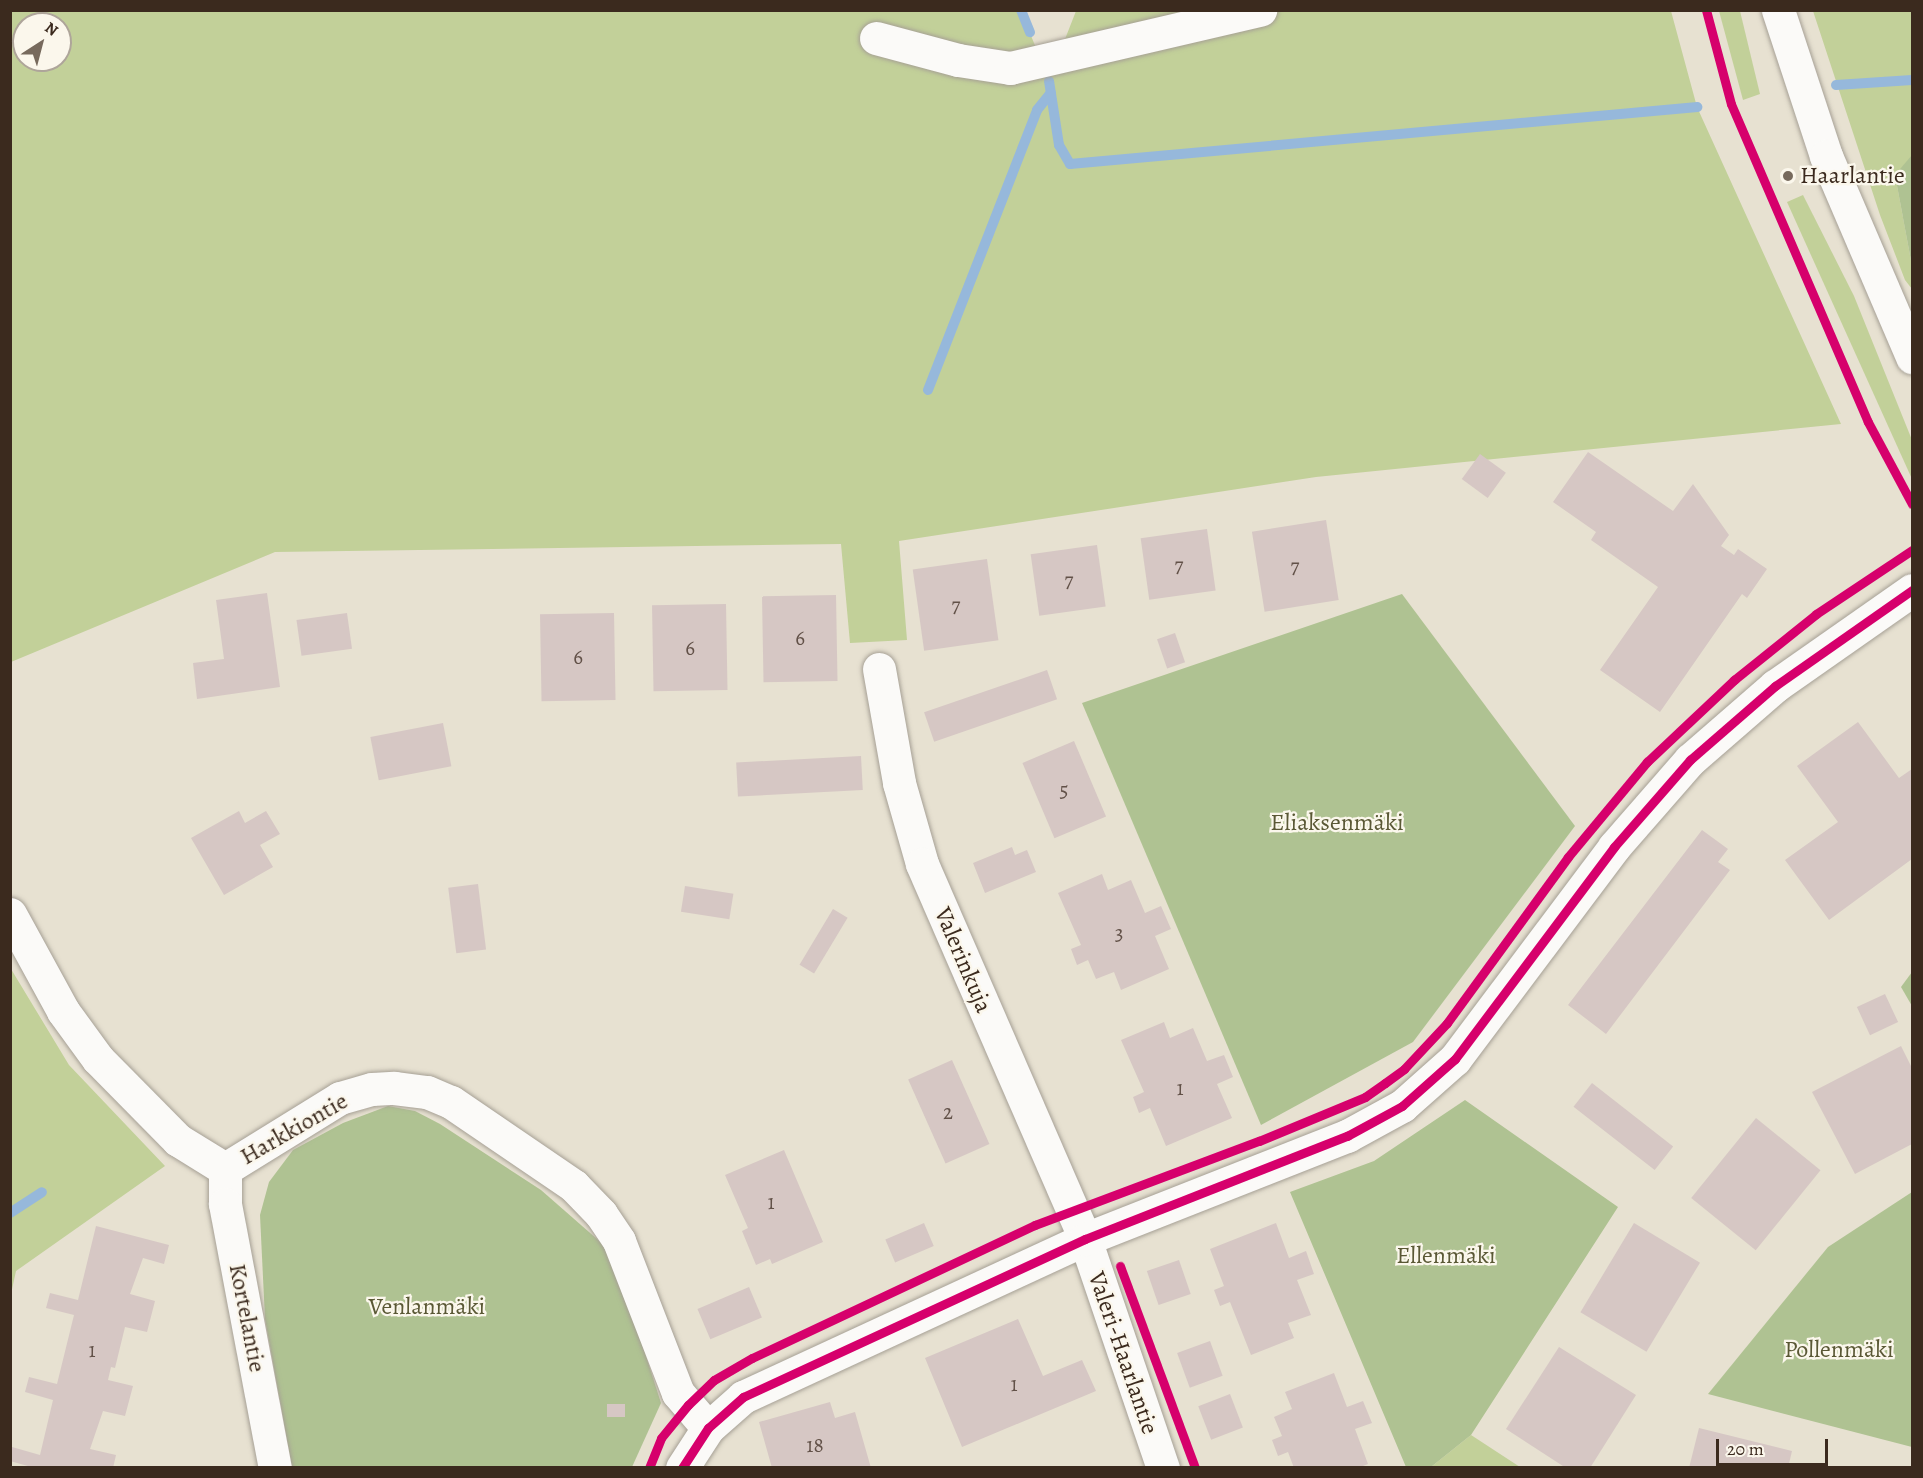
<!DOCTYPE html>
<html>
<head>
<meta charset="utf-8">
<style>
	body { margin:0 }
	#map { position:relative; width:1923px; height:1478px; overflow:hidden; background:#e7e1d1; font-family:Alegreya,serif }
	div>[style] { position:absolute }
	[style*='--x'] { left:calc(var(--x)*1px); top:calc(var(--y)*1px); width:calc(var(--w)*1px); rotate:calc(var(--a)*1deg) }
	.green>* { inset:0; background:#c2d099 }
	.forest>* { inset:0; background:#afc292 }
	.stream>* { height:10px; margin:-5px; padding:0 5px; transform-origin:5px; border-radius:5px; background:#96b8db }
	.building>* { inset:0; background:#d6c7c4; transform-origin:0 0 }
	.roads { filter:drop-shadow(0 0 2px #a6a095) drop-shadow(0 0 2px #a6a095) }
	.minor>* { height:33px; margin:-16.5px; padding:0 16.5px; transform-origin:16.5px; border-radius:16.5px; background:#fbfaf8 }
	.cycleway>* { height:9px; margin:-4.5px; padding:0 4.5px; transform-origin:4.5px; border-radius:4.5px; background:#d6006c }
	.dots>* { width:16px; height:16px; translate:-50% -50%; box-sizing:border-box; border:3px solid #fbf7ec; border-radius:50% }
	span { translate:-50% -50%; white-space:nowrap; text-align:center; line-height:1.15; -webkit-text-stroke:4.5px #fbf7ec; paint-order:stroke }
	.number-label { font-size:21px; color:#625148 }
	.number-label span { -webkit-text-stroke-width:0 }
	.poi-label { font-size:24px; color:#3b2a1e }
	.left { translate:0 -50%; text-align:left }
	.park-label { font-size:24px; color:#5a5835 }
	.street-label { font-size:24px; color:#3b2a1e }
	.frame { position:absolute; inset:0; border:12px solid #3b2a1e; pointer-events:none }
	.north { position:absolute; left:12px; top:12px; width:60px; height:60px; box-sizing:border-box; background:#fbf7ec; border:2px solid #aea59a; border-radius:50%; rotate:36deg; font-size:16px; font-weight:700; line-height:24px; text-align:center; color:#3b2a1e }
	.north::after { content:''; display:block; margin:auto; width:21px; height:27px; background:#776a5d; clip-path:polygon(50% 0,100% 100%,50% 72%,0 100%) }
	.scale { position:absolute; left:1716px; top:1439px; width:112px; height:27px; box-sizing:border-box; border:3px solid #3b2a1e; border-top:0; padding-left:8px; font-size:18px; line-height:21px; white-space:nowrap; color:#3b2a1e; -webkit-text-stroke:4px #fbf7ec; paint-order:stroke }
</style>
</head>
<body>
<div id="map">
	<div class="green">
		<i style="clip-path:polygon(evenodd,11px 11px,1021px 11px,1049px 80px,1076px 11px,1671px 11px,1697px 107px,1841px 424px,1316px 477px,899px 541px,907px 640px,850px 643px,841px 544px,275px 552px,11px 662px,11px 11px,24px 24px,60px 24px,60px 60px,24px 60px,24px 24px)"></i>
		<i style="clip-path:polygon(1719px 11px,1740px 11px,1760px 94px,1743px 100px)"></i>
		<i style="clip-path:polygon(1813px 11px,1912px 11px,1912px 225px,1896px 180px,1912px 266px,1912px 289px,1905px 280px,1880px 215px)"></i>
		<i style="clip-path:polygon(1803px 195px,1854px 296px,1912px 440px,1912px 479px,1787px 202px)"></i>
		<i style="clip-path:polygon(11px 969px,69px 1065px,165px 1166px,16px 1271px,11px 1294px)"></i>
		<i style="clip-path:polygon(1471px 1435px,1520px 1467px,1431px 1467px)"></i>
	</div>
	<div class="forest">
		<i style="clip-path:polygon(1912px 155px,1912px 266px,1895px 175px)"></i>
		<i style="clip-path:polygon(1402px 594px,1575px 826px,1413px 1042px,1261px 1125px,1082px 703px)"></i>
		<i style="clip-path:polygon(1912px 972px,1912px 1006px,1901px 987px)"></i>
		<i style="clip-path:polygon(1465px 1100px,1618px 1207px,1471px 1435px,1431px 1467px,1406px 1467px,1290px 1192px,1374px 1161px)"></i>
		<i style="clip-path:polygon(388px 1106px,415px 1111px,440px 1124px,541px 1190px,605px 1246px,625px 1290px,661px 1403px,632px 1467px,292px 1467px,265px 1319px,260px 1215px,269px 1182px,293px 1150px,343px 1123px)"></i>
		<i style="clip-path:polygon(1912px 1192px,1912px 1447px,1708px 1394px,1828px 1247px)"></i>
	</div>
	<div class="stream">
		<i style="--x:1021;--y:10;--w:24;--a:68"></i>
		<i style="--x:1049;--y:81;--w:65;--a:81.1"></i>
		<i style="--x:1059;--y:145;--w:22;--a:60"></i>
		<i style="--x:1070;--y:164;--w:630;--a:-5.19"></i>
		<i style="--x:1836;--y:85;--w:76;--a:-3.8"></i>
		<i style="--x:928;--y:390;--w:300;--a:-68.7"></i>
		<i style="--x:1037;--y:110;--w:22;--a:-51"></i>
		<i style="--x:10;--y:1213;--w:38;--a:-33"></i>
	</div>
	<div class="building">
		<i style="clip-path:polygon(1588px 452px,1673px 511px,1693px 484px,1729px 535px,1721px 546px,1734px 555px,1738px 549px,1767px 569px,1747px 598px,1742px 594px,1660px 712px,1600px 670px,1658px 587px,1591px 540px,1596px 532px,1553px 502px)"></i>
		<i style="left:1480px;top:454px;width:32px;height:31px;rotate:36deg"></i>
		<i style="left:1326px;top:520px;width:81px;height:75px;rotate:81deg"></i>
		<i style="left:1207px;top:529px;width:62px;height:67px;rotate:82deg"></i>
		<i style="left:1097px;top:545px;width:62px;height:67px;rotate:82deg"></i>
		<i style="left:987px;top:559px;width:82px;height:75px;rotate:82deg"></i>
		<i style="clip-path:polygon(267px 593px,280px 687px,197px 699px,193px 663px,224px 659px,216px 600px)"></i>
		<i style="left:836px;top:595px;width:86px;height:74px;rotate:89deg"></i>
		<i style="left:726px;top:604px;width:86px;height:74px;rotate:89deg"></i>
		<i style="left:347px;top:613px;width:36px;height:51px;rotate:82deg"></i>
		<i style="left:614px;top:613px;width:87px;height:74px;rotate:89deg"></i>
		<i style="left:1175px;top:633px;width:31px;height:19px;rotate:71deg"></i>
		<i style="left:1047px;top:670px;width:31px;height:130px;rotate:71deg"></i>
		<i style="clip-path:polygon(1858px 722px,1899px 778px,1912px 769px,1912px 859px,1829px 920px,1785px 860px,1838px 822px,1797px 766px)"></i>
		<i style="left:443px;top:723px;width:44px;height:74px;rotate:79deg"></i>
		<i style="left:1074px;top:741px;width:82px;height:56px;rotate:67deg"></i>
		<i style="left:861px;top:756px;width:34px;height:125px;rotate:87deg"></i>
		<i style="clip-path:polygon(239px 811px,245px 823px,266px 811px,280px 834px,260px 845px,273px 867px,224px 895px,191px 838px)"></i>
		<i style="clip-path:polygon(1702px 830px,1728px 849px,1718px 862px,1730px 870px,1606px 1034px,1568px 1005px)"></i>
		<i style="clip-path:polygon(1012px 847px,1015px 855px,1027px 850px,1036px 872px,985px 893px,973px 863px)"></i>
		<i style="clip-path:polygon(1102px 874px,1108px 890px,1131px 880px,1145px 913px,1161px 906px,1171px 929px,1155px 936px,1169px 969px,1121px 990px,1114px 972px,1096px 979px,1088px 960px,1077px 965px,1071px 949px,1081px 945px,1058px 893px)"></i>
		<i style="left:478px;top:884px;width:66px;height:30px;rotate:83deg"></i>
		<i style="left:685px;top:886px;width:49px;height:26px;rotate:9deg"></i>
		<i style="left:833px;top:909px;width:17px;height:65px;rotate:31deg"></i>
		<i style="left:1885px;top:994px;width:31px;height:31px;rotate:65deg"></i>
		<i style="clip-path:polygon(1164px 1022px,1170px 1038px,1193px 1028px,1207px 1061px,1224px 1055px,1233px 1077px,1217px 1084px,1232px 1118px,1166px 1146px,1150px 1108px,1139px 1113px,1133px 1097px,1144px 1092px,1121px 1040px)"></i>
		<i style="clip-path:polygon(1901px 1046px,1912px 1068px,1912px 1144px,1855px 1174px,1812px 1092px)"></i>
		<i style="left:952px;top:1060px;width:92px;height:48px;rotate:66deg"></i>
		<i style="left:1592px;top:1083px;width:103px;height:30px;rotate:38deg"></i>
		<i style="left:1756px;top:1118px;width:83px;height:103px;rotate:39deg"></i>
		<i style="clip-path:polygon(784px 1150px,823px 1242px,772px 1264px,770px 1259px,756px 1265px,742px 1231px,748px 1228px,725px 1175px)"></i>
		<i style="left:924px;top:1223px;width:25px;height:42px;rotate:67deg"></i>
		<i style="clip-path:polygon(1276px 1223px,1289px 1258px,1306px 1251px,1314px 1274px,1297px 1280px,1311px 1315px,1288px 1323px,1294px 1338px,1251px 1355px,1230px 1302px,1220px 1306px,1214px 1290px,1224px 1286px,1210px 1249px)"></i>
		<i style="left:1634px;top:1223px;width:77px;height:104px;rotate:31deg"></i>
		<i style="clip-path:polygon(96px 1226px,169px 1245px,164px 1264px,143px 1258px,130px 1294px,155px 1301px,147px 1332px,125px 1327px,115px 1368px,111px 1367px,108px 1380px,133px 1386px,125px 1416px,103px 1411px,90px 1449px,116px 1455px,113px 1468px,35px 1468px,10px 1461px,12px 1447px,40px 1455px,53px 1400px,25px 1392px,29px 1377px,57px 1384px,74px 1315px,46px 1308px,50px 1293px,78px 1300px)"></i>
		<i style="left:1179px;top:1260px;width:36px;height:34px;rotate:71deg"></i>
		<i style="left:749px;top:1287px;width:33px;height:56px;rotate:67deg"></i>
		<i style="clip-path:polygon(1018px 1319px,1043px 1376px,1082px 1360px,1096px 1391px,962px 1447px,925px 1358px)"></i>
		<i style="left:1210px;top:1341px;width:37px;height:35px;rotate:70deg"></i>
		<i style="clip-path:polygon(1559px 1347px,1636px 1395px,1590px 1468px,1566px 1468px,1506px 1429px)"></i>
		<i style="clip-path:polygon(1334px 1373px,1347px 1407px,1363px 1401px,1372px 1423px,1355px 1429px,1368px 1464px,1358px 1468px,1294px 1468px,1288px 1452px,1278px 1456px,1272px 1440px,1282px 1436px,1274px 1417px,1292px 1409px,1285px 1392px)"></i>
		<i style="left:1230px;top:1394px;width:36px;height:34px;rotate:69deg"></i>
		<i style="clip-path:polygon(830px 1402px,835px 1418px,855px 1412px,871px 1468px,772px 1468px,759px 1422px)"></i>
		<i style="left:607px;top:1404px;width:18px;height:13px"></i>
		<i style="clip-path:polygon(1699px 1428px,1792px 1451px,1788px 1468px,1689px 1468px)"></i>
	</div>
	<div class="roads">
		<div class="minor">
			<i style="--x:1778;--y:10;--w:154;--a:71.8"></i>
			<i style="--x:1826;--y:156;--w:219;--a:66.8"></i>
			<i style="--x:876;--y:38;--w:85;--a:15"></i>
			<i style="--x:958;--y:60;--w:53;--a:8.7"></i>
			<i style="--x:1010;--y:68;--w:257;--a:-13.1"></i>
			<i style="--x:879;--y:669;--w:116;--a:80"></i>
			<i style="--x:899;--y:783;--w:84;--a:74.1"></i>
			<i style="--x:922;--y:864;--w:409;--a:66.5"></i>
			<i style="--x:1085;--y:1239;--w:242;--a:71.2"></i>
			<i style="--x:10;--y:914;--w:111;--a:61.3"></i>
			<i style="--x:63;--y:1011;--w:59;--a:53.9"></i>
			<i style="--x:98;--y:1059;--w:114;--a:45.4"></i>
			<i style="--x:178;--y:1140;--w:55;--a:31.7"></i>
			<i style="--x:225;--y:1169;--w:135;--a:-31.7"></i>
			<i style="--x:340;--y:1098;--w:33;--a:-16"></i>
			<i style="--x:372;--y:1089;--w:22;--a:-3"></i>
			<i style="--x:394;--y:1088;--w:33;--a:7"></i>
			<i style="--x:427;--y:1092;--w:26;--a:23"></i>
			<i style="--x:451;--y:1102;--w:149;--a:34.3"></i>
			<i style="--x:574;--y:1186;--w:39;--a:46"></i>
			<i style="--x:601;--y:1214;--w:32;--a:56"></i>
			<i style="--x:619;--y:1241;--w:163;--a:68.8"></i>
			<i style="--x:678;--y:1393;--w:46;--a:49.4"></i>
			<i style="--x:225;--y:1169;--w:35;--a:90"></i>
			<i style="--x:225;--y:1204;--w:269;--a:79.3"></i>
			<i style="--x:682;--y:1468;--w:48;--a:-57"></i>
			<i style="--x:708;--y:1428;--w:47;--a:-41.5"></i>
			<i style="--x:743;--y:1397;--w:377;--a:-24.8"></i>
			<i style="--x:1085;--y:1239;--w:282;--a:-21.5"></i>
			<i style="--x:1347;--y:1136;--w:63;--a:-28.6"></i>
			<i style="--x:1402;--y:1106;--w:71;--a:-41.6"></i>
			<i style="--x:1455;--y:1059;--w:265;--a:-53.1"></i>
			<i style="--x:1614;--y:847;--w:116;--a:-48.9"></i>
			<i style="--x:1690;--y:760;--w:113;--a:-41"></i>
			<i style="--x:1775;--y:686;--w:167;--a:-35"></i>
		</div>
	</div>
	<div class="cycleway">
		<i style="--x:1706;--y:10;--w:97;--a:75.1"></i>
		<i style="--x:1731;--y:104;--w:346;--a:66.7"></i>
		<i style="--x:1868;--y:422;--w:93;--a:61.8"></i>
		<i style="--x:1120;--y:1266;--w:215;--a:69.6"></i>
		<i style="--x:649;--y:1468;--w:32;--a:-68"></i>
		<i style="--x:661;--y:1438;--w:43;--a:-50.7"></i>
		<i style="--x:688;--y:1405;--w:36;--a:-44"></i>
		<i style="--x:714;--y:1380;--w:44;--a:-30.1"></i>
		<i style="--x:752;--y:1358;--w:313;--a:-25.2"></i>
		<i style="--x:1035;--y:1225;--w:239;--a:-20.6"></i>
		<i style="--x:1259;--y:1141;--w:115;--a:-22.5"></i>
		<i style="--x:1365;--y:1097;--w:24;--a:-35"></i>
		<i style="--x:1385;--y:1083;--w:24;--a:-36"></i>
		<i style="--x:1404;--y:1069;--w:63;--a:-46.9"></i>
		<i style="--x:1447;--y:1023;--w:205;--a:-53.9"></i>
		<i style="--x:1568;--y:857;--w:124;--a:-50.3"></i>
		<i style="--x:1647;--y:762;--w:120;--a:-43.3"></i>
		<i style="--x:1734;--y:680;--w:105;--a:-38.8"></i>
		<i style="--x:1816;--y:614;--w:115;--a:-33.7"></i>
		<i style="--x:682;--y:1468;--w:48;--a:-57"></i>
		<i style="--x:708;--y:1428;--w:47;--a:-41.5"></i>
		<i style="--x:743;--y:1397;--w:377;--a:-24.8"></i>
		<i style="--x:1085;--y:1239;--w:282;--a:-21.5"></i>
		<i style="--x:1347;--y:1136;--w:63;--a:-28.6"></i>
		<i style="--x:1402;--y:1106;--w:71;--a:-41.6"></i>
		<i style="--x:1455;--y:1059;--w:265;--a:-53.1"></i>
		<i style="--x:1614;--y:847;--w:116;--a:-48.9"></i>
		<i style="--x:1690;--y:760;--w:113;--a:-41"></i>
		<i style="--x:1775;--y:686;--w:167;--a:-35"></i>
	</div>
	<div class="dots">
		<i style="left:1788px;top:176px;background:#776a5d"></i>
	</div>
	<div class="number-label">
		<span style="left:1179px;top:565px">7</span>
		<span style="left:1295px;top:566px">7</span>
		<span style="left:1069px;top:580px">7</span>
		<span style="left:956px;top:605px">7</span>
		<span style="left:800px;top:638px">6</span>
		<span style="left:690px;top:648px">6</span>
		<span style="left:578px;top:657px">6</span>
		<span style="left:1064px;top:790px">5</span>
		<span style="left:1119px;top:933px">3</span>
		<span style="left:1180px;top:1088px">1</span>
		<span style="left:948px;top:1112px">2</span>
		<span style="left:771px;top:1202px">1</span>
		<span style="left:92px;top:1350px">1</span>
		<span style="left:1014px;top:1384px">1</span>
		<span style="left:815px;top:1445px">18</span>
	</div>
	<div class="poi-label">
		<span class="left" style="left:1800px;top:176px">Haarlantie</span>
	</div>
	<div class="park-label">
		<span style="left:1337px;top:823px">Eliaksenmäki</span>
		<span style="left:1446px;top:1256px">Ellenmäki</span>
		<span style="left:427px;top:1307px">Venlanmäki</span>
		<span style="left:1839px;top:1350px">Pollenmäki</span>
	</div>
	<div class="street-label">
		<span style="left:963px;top:960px;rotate:67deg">Valerinkuja</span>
		<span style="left:294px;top:1129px;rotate:-30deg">Harkkiontie</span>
		<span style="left:247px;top:1318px;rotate:79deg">Kortelantie</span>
		<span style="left:1123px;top:1353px;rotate:71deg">Valeri-Haarlantie</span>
	</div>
	<div class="frame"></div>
	<div class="north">N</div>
	<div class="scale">20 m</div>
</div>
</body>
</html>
